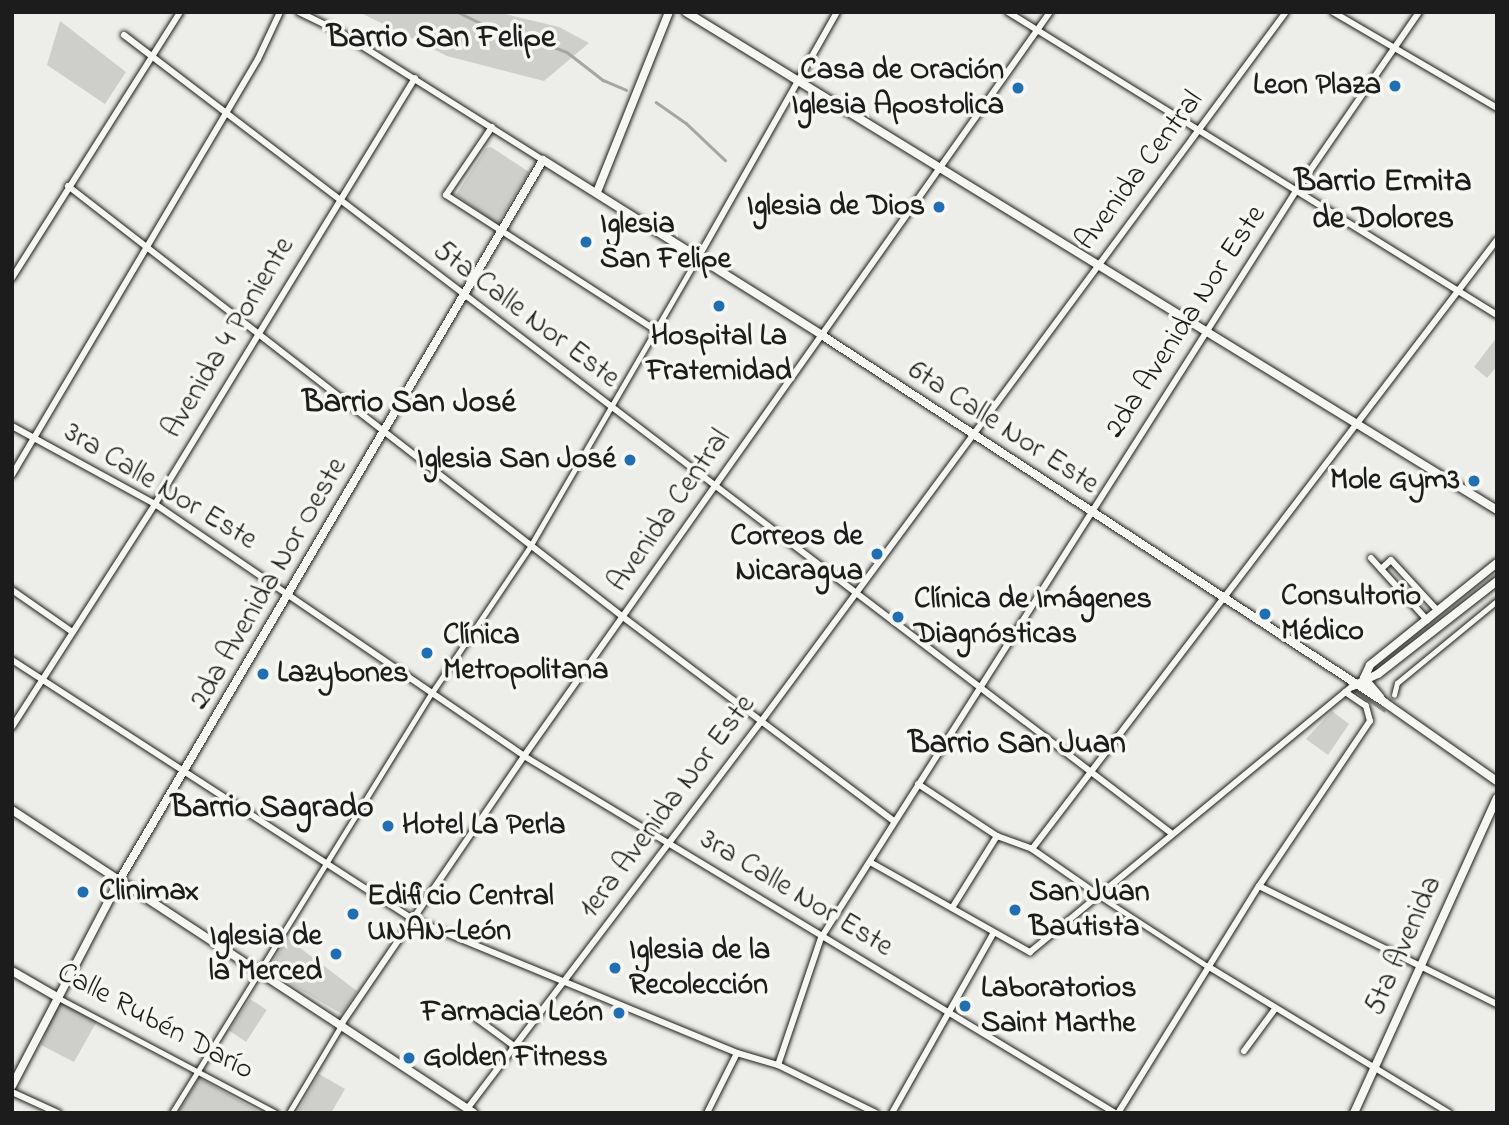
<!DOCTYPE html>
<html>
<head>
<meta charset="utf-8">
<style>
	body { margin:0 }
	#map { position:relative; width:1509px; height:1125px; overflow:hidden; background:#edede9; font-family:"Indie Flower",sans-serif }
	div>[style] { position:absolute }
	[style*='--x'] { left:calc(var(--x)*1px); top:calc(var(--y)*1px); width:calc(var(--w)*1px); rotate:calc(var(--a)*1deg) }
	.green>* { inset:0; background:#cececb; transform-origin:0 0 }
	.stream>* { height:2.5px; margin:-1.25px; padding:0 1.25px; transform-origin:1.25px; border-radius:1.25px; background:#a6a6a3 }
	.roads { filter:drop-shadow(0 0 2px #1c1c1c) drop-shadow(0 0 2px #1c1c1c) }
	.pedestrian>* { height:4.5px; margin:-2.25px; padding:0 2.25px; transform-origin:2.25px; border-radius:2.25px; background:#f6f6f2 }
	.minor>* { height:6px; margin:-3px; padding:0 3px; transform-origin:3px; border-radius:3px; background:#f6f6f2 }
	.tertiary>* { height:8px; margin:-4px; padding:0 4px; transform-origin:4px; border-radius:4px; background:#f6f6f2 }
	.dots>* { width:19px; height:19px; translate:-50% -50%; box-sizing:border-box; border:4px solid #f6f6f2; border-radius:50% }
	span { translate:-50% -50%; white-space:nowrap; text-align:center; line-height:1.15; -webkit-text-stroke:7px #f6f6f2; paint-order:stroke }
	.poi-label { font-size:30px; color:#1c1c1c; font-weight:700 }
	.right { translate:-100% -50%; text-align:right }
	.left { translate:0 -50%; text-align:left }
	.street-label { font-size:30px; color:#1c1c1c }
	.neighbourhood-label { font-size:32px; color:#1c1c1c; font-weight:700 }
	.frame { position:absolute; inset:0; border:14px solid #1c1c1c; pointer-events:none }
</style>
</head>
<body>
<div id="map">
	<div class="green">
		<i style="clip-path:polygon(359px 12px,497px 12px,559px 27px,589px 43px,544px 81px,447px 56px)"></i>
		<i style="clip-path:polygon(60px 21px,126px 72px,105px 104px,47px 65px)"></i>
		<i style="clip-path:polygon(491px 147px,529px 172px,497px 224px,456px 195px,486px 148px)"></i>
		<i style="clip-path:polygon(1497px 337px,1497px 366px,1487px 378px,1474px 367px)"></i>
		<i style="clip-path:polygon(1332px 711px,1349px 724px,1328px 755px,1306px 739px)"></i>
		<i style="clip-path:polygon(287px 938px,357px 991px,342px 1014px,268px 971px)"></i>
		<i style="left:250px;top:999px;width:20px;height:38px;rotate:33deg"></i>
		<i style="clip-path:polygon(63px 1000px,97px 1021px,74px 1062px,41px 1045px,57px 1002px)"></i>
		<i style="clip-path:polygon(319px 1074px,345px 1089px,331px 1113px,297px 1113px)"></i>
		<i style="clip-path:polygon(199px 1078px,262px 1113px,178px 1113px)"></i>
	</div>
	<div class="stream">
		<i style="--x:458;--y:12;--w:43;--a:26"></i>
		<i style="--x:497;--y:31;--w:23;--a:7"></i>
		<i style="--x:520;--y:34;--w:50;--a:21"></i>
		<i style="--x:567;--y:52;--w:46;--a:37.9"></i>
		<i style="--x:603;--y:80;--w:25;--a:23"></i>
		<i style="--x:656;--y:102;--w:37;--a:35"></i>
		<i style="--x:686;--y:123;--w:54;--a:43.5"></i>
		<i style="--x:1352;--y:688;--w:39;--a:35"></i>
	</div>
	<div class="roads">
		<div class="pedestrian">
			<i style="--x:1394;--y:695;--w:12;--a:-76"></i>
			<i style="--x:1397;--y:683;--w:129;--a:-39.4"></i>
			<i style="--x:1098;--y:895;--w:132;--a:33"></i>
			<i style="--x:57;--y:997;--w:248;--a:27.9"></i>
			<i style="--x:172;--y:1113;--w:493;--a:-58.3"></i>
			<i style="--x:431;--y:694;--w:179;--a:-56.1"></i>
			<i style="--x:531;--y:545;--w:333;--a:-59.9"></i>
			<i style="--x:289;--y:1113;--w:104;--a:-59.2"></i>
		</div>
		<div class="minor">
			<i style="--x:299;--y:12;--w:43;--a:26"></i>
			<i style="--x:338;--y:31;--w:242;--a:32.2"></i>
			<i style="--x:1008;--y:12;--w:575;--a:31.78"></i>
			<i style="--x:1333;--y:12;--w:190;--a:30.3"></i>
			<i style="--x:124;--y:35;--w:1315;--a:37.31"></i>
			<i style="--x:492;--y:127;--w:82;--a:124.1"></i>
			<i style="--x:446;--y:195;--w:251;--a:32.8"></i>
			<i style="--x:68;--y:186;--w:703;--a:37.83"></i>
			<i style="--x:623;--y:617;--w:339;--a:37"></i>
			<i style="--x:699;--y:256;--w:280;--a:-60.5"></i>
			<i style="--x:12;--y:278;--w:315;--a:-57.7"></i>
			<i style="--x:12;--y:426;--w:163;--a:28.6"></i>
			<i style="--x:155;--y:504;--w:447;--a:34.3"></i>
			<i style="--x:524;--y:756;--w:690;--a:31.13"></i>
			<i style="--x:12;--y:475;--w:483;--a:-59.4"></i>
			<i style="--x:258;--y:59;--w:52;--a:-64.9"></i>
			<i style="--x:1371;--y:558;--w:84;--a:47.9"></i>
			<i style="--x:1381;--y:569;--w:13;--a:-42"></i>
			<i style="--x:1391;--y:560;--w:69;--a:47.3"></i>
			<i style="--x:12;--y:590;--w:72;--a:34.8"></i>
			<i style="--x:12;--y:660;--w:477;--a:32.9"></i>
			<i style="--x:412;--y:919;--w:352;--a:22.4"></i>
			<i style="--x:737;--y:1053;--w:43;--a:16.3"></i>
			<i style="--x:778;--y:1065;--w:109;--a:26.1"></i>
			<i style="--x:12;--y:727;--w:265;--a:-57.3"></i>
			<i style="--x:155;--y:504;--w:499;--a:-58.6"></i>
			<i style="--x:918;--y:784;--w:95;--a:33.4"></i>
			<i style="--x:997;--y:836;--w:37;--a:20"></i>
			<i style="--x:1032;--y:849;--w:79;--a:34.7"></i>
			<i style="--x:1032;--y:849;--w:766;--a:-52.64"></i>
			<i style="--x:870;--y:862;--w:184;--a:29.4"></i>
			<i style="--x:1030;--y:952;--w:418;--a:-39.5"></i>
			<i style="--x:1259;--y:886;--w:266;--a:26.4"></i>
			<i style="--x:952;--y:908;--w:85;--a:-58"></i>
			<i style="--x:1209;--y:967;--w:281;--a:31.3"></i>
			<i style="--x:476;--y:1018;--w:47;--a:36.4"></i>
			<i style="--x:342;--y:1023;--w:323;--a:-55.7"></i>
			<i style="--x:524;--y:756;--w:911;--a:-54.74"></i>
			<i style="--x:1244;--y:1051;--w:52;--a:-53.6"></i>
			<i style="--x:778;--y:1065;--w:134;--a:-71.3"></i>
			<i style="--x:821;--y:938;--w:885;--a:-57.55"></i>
			<i style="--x:1296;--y:191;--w:217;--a:-55.5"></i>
			<i style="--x:12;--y:1092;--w:51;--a:24.5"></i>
			<i style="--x:467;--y:1109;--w:485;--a:-52.8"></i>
			<i style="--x:760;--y:723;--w:884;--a:-53.51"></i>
			<i style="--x:707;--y:1113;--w:67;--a:-63.4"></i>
			<i style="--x:892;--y:1113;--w:206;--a:-60.6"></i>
			<i style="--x:1118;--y:1113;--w:267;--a:-58.2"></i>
			<i style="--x:1259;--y:886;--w:199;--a:-56.1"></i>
			<i style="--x:1370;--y:721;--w:16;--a:-105"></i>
			<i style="--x:1366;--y:706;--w:25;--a:-146"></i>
		</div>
		<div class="tertiary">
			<i style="--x:686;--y:12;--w:952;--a:31.55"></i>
			<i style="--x:597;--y:192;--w:194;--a:-68.2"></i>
			<i style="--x:1364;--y:678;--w:14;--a:-65"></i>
			<i style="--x:1370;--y:665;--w:163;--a:-38.8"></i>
			<i style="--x:1364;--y:678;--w:25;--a:50"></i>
			<i style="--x:1353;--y:686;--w:28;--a:-26"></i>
			<i style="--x:1378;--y:674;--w:151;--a:-38"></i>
			<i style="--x:12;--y:810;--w:552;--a:33.26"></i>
			<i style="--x:12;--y:971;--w:52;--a:30"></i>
			<i style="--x:12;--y:1086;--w:233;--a:-62.4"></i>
			<i style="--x:120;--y:879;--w:834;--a:-59.53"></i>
			<i style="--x:543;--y:160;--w:327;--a:32.1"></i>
			<i style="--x:820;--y:334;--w:673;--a:33.12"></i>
			<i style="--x:1384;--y:702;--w:138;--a:35"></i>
			<i style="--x:1354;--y:1113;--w:346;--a:-65.6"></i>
		</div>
	</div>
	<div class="dots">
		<i style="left:1395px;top:86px;background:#1f6fb2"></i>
		<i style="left:1018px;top:88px;background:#1f6fb2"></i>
		<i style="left:939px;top:207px;background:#1f6fb2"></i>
		<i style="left:586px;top:242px;background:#1f6fb2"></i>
		<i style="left:719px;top:306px;background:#1f6fb2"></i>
		<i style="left:630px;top:460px;background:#1f6fb2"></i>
		<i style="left:1474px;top:481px;background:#1f6fb2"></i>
		<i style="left:877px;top:554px;background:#1f6fb2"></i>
		<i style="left:1265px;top:614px;background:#1f6fb2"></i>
		<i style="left:898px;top:617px;background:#1f6fb2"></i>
		<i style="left:427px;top:653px;background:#1f6fb2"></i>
		<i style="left:263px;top:674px;background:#1f6fb2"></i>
		<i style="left:388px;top:826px;background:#1f6fb2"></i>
		<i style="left:83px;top:892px;background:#1f6fb2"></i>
		<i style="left:1015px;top:910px;background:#1f6fb2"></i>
		<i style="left:353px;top:914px;background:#1f6fb2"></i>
		<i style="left:336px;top:954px;background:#1f6fb2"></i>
		<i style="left:615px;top:968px;background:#1f6fb2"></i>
		<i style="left:965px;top:1006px;background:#1f6fb2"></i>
		<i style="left:619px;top:1013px;background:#1f6fb2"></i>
		<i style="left:409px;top:1058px;background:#1f6fb2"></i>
	</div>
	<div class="poi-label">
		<span class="right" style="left:1004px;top:88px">Casa de Oración<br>Iglesia Apostolica</span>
		<span class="right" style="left:1381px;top:86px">Leon Plaza</span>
		<span class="right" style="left:925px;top:207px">Iglesia de Dios</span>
		<span class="left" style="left:600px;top:242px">Iglesia<br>San Felipe</span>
		<span style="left:719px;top:354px">Hospital La<br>Fraternidad</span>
		<span class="right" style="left:616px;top:460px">Iglesia San José</span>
		<span class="right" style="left:1460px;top:481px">Mole Gym3</span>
		<span class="right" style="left:863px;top:554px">Correos de<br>Nicaragua</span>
		<span class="left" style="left:1281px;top:614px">Consultorio<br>Médico</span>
		<span class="left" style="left:914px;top:617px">Clínica de Imágenes<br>Diagnósticas</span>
		<span class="left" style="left:443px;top:653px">Clínica<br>Metropolitana</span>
		<span class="left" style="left:277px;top:674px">Lazybones</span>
		<span class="left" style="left:402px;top:826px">Hotel La Perla</span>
		<span class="left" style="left:99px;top:892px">Clinimax</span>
		<span class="left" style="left:1029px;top:910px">San Juan<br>Bautista</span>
		<span class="left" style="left:367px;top:914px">Edificio Central<br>UNAN-León</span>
		<span class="right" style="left:322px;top:954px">Iglesia de<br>la Merced</span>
		<span class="left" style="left:629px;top:968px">Iglesia de la<br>Recolección</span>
		<span class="left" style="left:981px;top:1006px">Laboratorios<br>Saint Marthe</span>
		<span class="right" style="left:603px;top:1013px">Farmacia León</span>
		<span class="left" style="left:423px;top:1058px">Golden Fitness</span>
	</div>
	<div class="street-label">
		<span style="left:1140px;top:171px;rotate:-53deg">Avenida Central</span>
		<span style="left:526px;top:315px;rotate:37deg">5ta Calle Nor Este</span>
		<span style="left:1186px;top:322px;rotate:-57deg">2da Avenida Nor Este</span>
		<span style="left:229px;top:338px;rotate:-59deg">Avenida 4 Poniente</span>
		<span style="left:1003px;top:428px;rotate:33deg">6ta Calle Nor Este</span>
		<span style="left:160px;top:487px;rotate:31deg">3ra Calle Nor Este</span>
		<span style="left:670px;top:511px;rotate:-55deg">Avenida Central</span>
		<span style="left:269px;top:584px;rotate:-60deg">2da Avenida Nor Oeste</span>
		<span style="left:668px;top:807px;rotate:-53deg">1era Avenida Nor Este</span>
		<span style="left:796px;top:894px;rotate:31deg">3ra Calle Nor Este</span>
		<span style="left:1404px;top:946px;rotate:-66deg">5ta Avenida</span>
		<span style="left:155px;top:1022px;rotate:28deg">Calle Rubén Darío</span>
	</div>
	<div class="neighbourhood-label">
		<span style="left:441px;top:39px">Barrio San Felipe</span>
		<span style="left:1383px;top:202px">Barrio Ermita<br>de Dolores</span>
		<span style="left:409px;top:404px">Barrio San José</span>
		<span style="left:1017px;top:745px">Barrio San Juan</span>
		<span style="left:272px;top:809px">Barrio Sagrado</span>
	</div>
	<div class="frame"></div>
</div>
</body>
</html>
